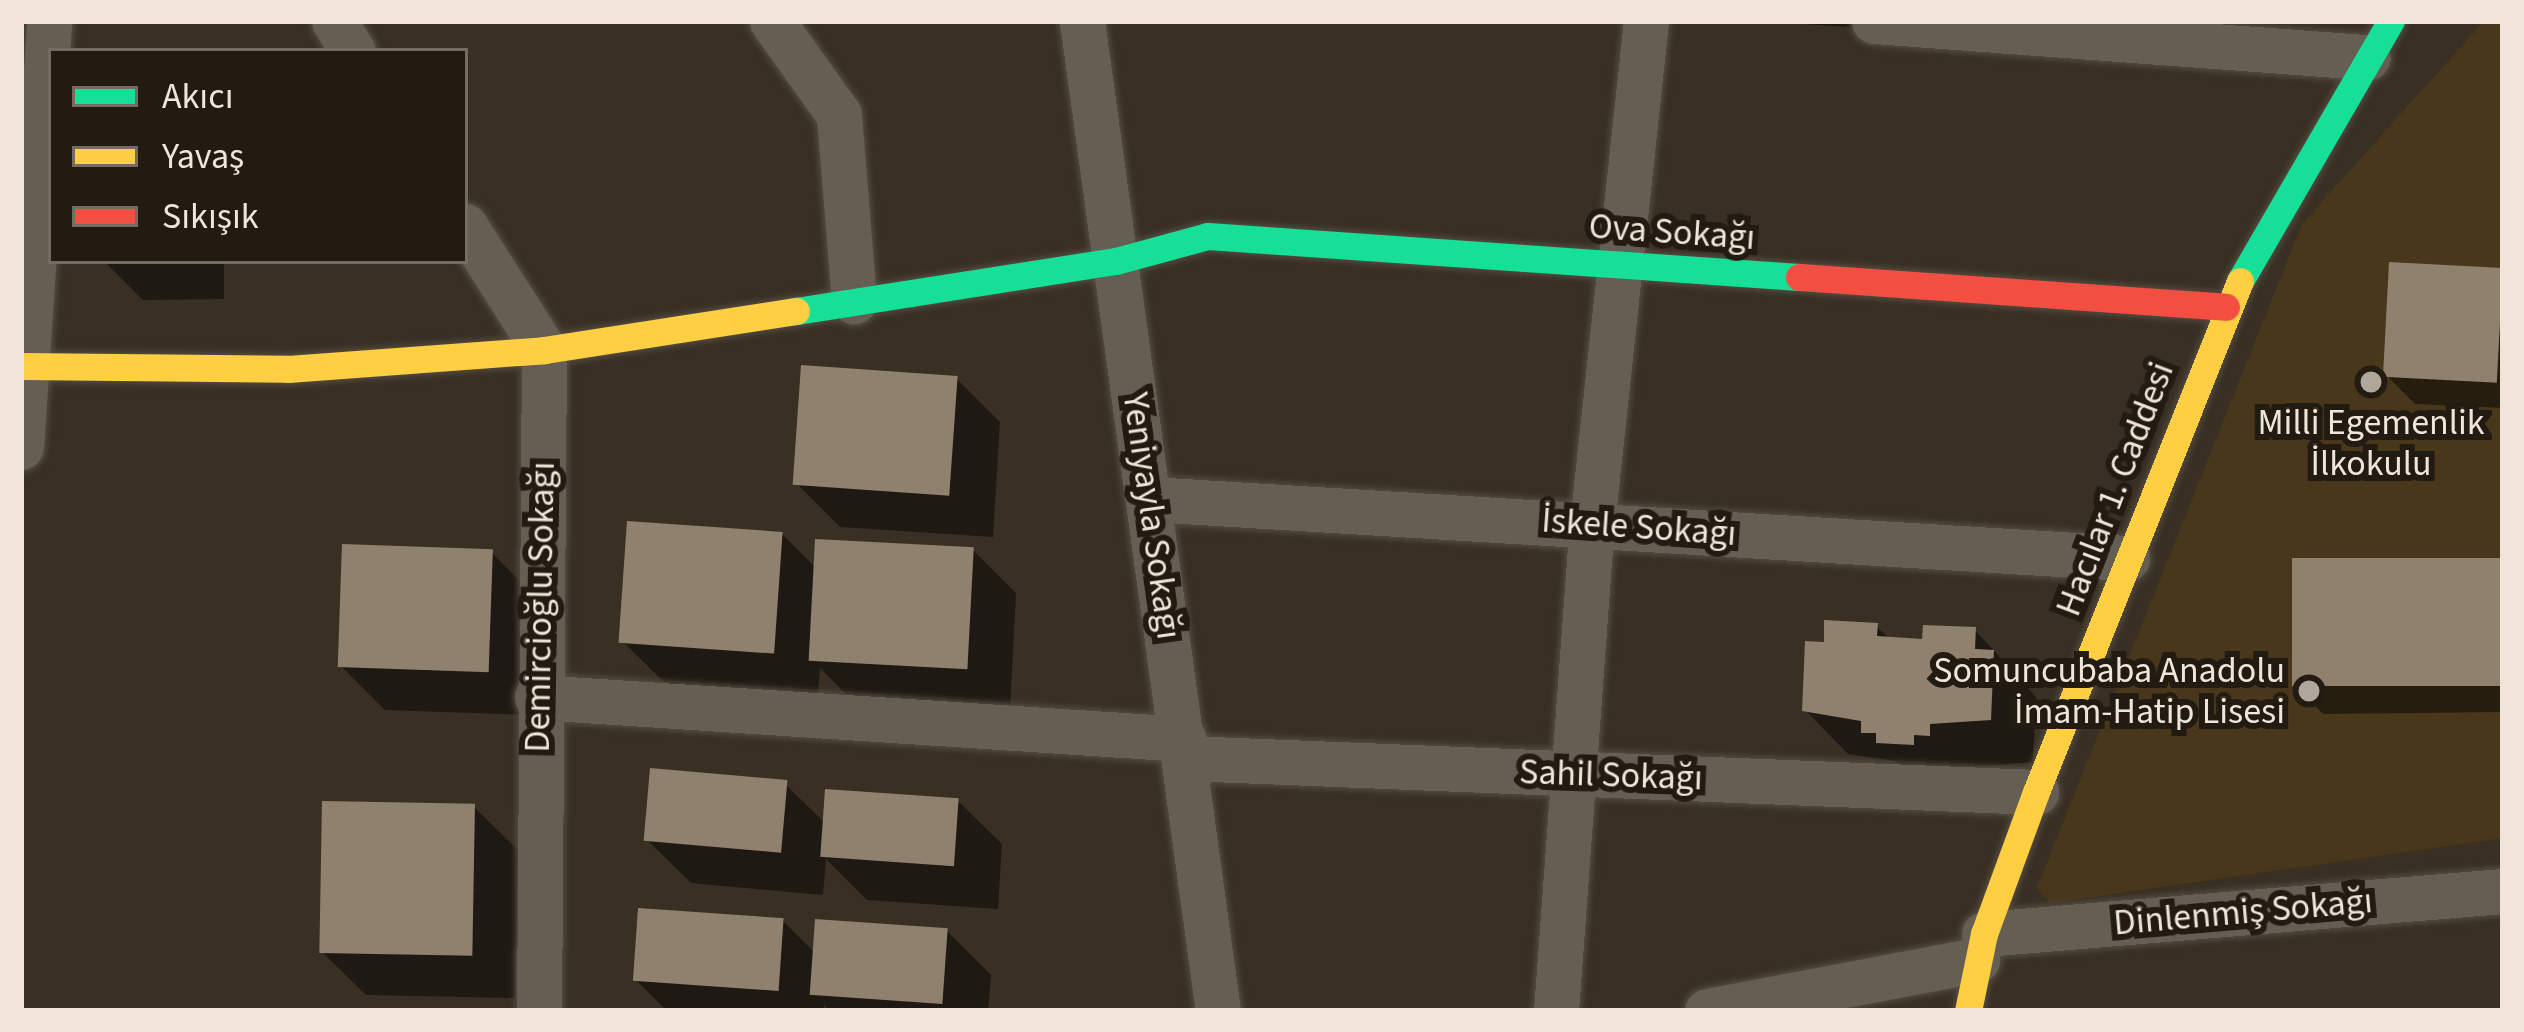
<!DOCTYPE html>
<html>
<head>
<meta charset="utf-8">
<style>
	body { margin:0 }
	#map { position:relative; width:2524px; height:1032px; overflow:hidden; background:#393023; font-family:"Source Sans 3",sans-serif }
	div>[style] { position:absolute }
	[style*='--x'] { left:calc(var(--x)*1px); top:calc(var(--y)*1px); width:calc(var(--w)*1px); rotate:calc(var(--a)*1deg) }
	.built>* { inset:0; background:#49371c }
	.shadow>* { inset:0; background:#0007 }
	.building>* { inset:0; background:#8f816e; transform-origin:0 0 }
	.roads { filter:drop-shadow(0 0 3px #554c42) drop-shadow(0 0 3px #554c42) }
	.street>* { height:45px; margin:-22.5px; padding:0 22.5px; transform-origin:22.5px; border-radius:22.5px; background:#655e53 }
	.fast>* { height:27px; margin:-13.5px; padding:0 13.5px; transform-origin:13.5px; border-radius:13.5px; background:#16e098 }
	.slow>* { height:27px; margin:-13.5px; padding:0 13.5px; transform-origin:13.5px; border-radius:13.5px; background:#ffcf43 }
	.jam>* { height:27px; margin:-13.5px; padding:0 13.5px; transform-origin:13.5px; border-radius:13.5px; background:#f24e42 }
	.dots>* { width:33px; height:33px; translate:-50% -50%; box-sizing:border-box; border:6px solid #221b11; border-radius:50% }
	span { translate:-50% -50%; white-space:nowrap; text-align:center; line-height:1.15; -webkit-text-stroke:12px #221b11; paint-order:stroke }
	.street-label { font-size:36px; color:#f0e5d8 }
	.poi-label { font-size:36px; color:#f0e5d8 }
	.right { translate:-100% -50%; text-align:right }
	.frame { position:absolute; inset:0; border:24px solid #f0e5d8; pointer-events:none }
	.legend { position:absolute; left:48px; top:48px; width:420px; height:216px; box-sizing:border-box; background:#221b11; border:3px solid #746c61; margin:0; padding:15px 21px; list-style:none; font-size:36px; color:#f0e5d8 }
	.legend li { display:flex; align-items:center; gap:24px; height:60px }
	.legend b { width:60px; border:3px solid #746c61 }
</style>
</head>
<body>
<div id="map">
	<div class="built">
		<i style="clip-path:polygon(2484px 21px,2503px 21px,2503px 838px,2050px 903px,2037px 888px,2302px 224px)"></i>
	</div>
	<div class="shadow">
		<i style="clip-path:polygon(1756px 21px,1933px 21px,1932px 32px)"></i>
		<i style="clip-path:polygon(104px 261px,224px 261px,224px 299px,143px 300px)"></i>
		<i style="clip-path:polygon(2503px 270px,2503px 408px,2415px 404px,2387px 376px)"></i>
		<i style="clip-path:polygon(956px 378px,1000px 422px,993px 537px,840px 527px,797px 484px)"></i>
		<i style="clip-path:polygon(782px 534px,817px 569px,972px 549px,1016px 593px,1010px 711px,856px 704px,820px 668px,818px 694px,667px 685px,623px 642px)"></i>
		<i style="clip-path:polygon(491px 552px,535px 596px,531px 715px,385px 710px,341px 666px)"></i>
		<i style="clip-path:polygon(2503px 561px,2503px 712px,2323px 714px,2296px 686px)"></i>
		<i style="clip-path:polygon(1876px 626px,1891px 640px,1925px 642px,1975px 630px,2036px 697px,2033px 762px,1973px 767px,1972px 778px,1907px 775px,1894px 761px,1848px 754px,1805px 710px,1826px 645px)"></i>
		<i style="clip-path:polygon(785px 784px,826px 824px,958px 801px,1002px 844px,998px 909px,867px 900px,826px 859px,823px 895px,691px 883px,647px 840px)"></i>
		<i style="clip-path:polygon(474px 807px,518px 850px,515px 998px,366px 995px,322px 952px)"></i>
		<i style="clip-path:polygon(783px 921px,816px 954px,947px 931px,991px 975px,988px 1011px,830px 1011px,824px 1005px,823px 1011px,667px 1011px,636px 980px)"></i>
	</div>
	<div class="building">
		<i style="left:2389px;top:262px;width:114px;height:115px;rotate:3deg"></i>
		<i style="left:801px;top:365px;width:157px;height:120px;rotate:4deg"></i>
		<i style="left:627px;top:521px;width:156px;height:122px;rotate:4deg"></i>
		<i style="left:815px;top:539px;width:159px;height:122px;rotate:3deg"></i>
		<i style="left:342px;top:544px;width:151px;height:123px;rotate:2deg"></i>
		<i style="left:2503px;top:558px;width:128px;height:211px;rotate:90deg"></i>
		<i style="clip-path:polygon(1824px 620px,1878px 623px,1877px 636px,1922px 639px,1923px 625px,1976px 627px,1975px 649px,1994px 650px,1991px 720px,1930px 724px,1930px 736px,1914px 735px,1914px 745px,1876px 743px,1876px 733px,1861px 733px,1861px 721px,1802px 711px,1805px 641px,1824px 642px)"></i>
		<i style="left:650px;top:768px;width:138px;height:73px;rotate:5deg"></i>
		<i style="left:825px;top:789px;width:134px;height:68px;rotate:4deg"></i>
		<i style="left:322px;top:801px;width:153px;height:152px;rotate:1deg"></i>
		<i style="left:638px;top:908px;width:146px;height:73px;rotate:4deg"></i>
		<i style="left:815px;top:919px;width:133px;height:76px;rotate:4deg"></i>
	</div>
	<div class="roads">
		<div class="street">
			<i style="--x:334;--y:21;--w:36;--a:58"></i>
			<i style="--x:772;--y:21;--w:115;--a:54.5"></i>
			<i style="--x:839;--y:115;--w:187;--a:85.4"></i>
			<i style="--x:1082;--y:21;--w:999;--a:82.18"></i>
			<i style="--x:1874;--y:21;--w:495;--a:4.2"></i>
			<i style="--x:465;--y:226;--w:147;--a:57.5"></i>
			<i style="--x:544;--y:350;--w:661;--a:90.43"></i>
			<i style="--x:21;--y:447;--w:427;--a:-86.2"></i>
			<i style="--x:1150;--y:499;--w:979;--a:3.46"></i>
			<i style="--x:537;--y:697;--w:648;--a:3.71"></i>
			<i style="--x:1186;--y:758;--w:851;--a:2.29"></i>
			<i style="--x:1984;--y:934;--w:521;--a:-4.74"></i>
			<i style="--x:1556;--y:1011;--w:488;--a:-85.8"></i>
			<i style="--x:1592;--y:524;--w:506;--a:-83.87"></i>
			<i style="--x:1707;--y:1011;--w:275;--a:-10.7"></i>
		</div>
		<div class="fast">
			<i style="--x:2240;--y:281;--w:301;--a:-59.9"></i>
			<i style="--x:796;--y:311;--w:324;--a:-8.9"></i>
			<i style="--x:1116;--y:261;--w:95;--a:-15.2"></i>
			<i style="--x:1208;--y:236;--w:592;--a:3.97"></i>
		</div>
		<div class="slow">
			<i style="--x:21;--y:366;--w:267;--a:0.6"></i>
			<i style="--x:288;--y:369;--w:257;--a:-4.2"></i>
			<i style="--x:544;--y:350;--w:255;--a:-8.8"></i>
			<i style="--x:1968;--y:1011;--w:79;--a:-78.3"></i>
			<i style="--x:1984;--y:934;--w:151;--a:-69.9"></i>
			<i style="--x:2036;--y:792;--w:550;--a:-68.24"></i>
		</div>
		<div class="jam">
			<i style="--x:1799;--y:277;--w:428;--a:4"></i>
		</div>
	</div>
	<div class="dots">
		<i style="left:2371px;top:382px;background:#b0a699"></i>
		<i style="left:2309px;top:691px;background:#b0a699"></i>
	</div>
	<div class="street-label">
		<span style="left:1672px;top:232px;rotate:4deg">Ova Sokağı</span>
		<span style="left:2115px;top:489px;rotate:-69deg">Hacılar 1. Caddesi</span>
		<span style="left:1152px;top:516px;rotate:82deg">Yeniyayla Sokağı</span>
		<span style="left:1639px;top:527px;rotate:4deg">İskele Sokağı</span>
		<span style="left:540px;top:607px;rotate:-89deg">Demircioğlu Sokağı</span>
		<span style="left:1611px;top:775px;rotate:2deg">Sahil Sokağı</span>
		<span style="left:2243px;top:912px;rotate:-5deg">Dinlenmiş Sokağı</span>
	</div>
	<div class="poi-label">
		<span style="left:2371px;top:443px">Milli Egemenlik<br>İlkokulu</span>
		<span class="right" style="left:2285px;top:691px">Somuncubaba Anadolu<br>İmam-Hatip Lisesi</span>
	</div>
	<div class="frame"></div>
	<ul class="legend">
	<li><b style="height:15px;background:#16e098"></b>Akıcı</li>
	<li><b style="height:15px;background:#ffcf43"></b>Yavaş</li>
	<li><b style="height:15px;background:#f24e42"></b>Sıkışık</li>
	</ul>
</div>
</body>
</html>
